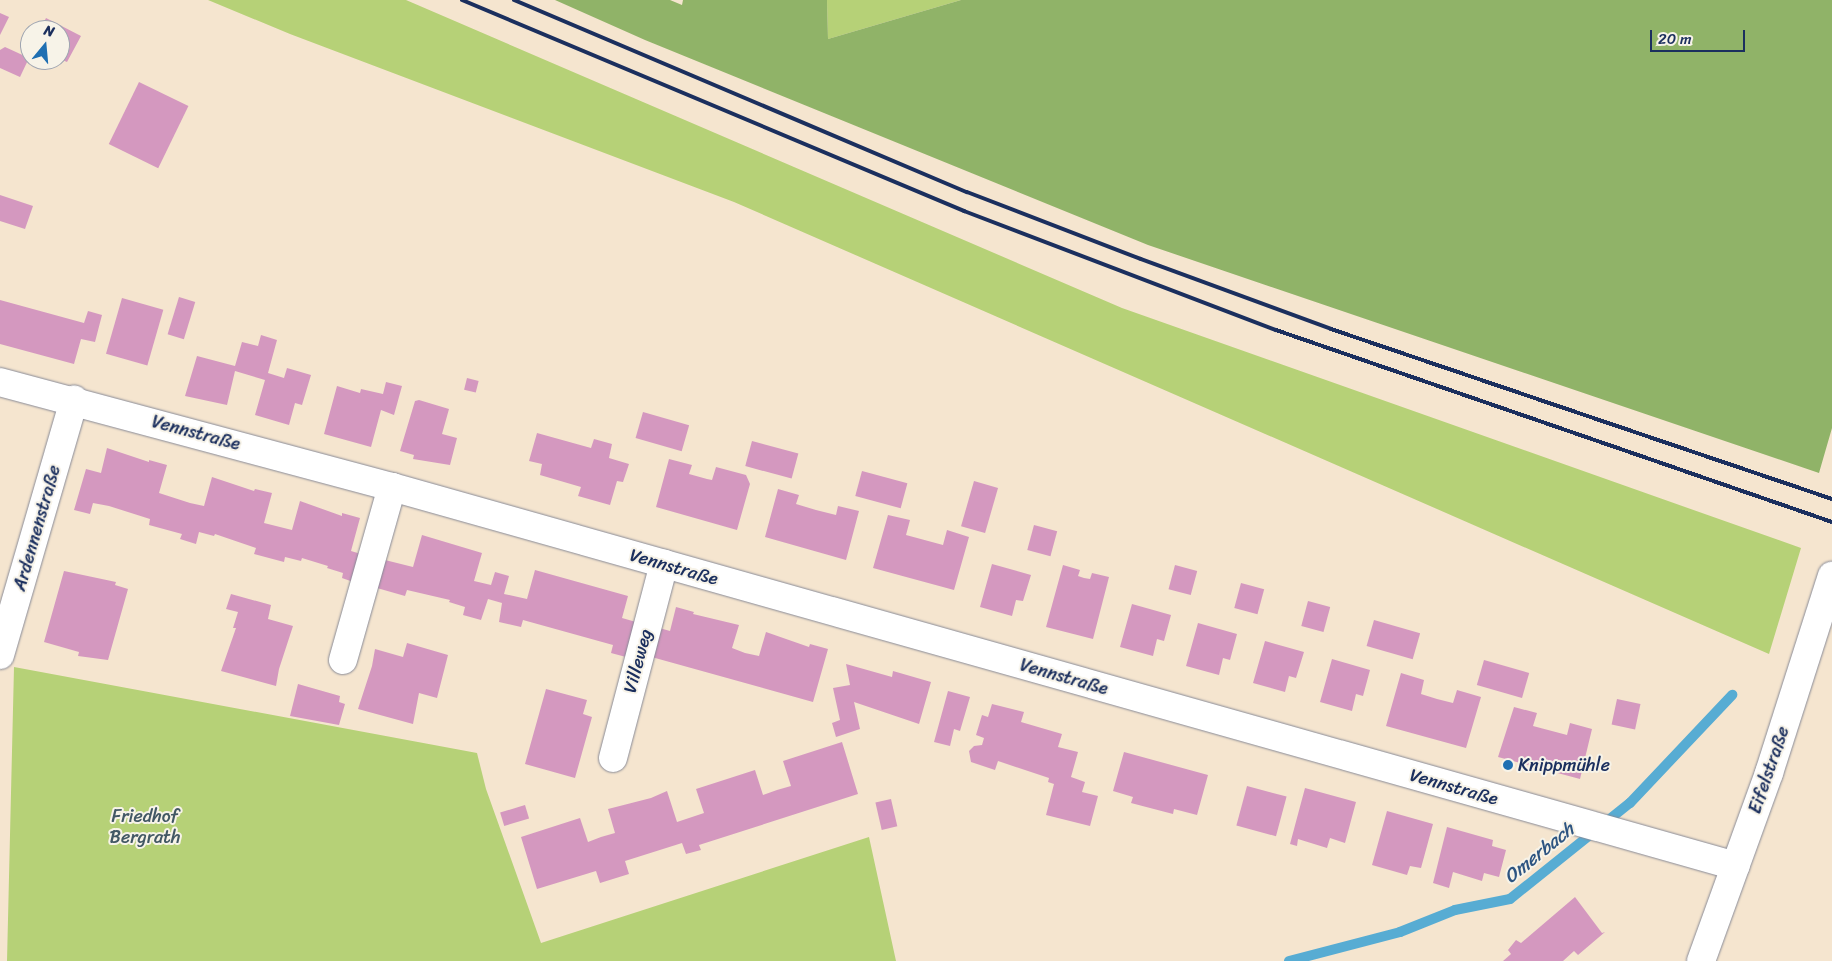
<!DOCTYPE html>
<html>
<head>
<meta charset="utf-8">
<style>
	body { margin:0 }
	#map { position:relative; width:1832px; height:961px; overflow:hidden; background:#f5e5cf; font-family:Sriracha,sans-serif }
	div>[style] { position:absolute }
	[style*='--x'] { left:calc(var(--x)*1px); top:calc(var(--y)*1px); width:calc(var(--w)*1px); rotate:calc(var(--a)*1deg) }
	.green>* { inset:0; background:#b6d177 }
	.forest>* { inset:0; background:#90b368 }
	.stream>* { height:10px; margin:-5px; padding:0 5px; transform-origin:5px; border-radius:5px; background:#57acd3 }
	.building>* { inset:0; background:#d498bf; transform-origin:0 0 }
	.roads { filter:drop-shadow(0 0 1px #888a96) drop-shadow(0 0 1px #888a96) }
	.minor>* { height:28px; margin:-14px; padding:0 14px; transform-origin:14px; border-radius:14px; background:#fff }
	.major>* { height:28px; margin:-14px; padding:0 14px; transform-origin:14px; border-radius:14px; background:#fff }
	.rail>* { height:4px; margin:-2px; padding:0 2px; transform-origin:2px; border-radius:2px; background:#1b2f5e }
	.dots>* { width:14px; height:14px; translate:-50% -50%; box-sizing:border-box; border:2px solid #f7f3e8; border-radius:50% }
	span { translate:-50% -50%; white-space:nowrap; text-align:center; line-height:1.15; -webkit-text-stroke:4px #f7f3e8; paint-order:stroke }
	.street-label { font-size:18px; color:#1b2f5e }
	.poi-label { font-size:18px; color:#1b2f5e }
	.left { translate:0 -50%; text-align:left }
	.park-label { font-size:18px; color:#425864 }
	.water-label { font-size:19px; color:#2d5481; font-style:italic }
	.north { position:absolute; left:20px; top:20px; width:50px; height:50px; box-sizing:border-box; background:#f7f3e8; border:1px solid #9fa5b1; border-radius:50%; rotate:17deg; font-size:14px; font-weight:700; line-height:20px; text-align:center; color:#1b2f5e }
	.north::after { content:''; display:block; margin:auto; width:18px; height:22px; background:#1f6fb2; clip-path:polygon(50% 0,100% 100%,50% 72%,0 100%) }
	.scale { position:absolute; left:1650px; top:30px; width:95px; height:22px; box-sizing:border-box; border:2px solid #1b2f5e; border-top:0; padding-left:6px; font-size:15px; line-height:18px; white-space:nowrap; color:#1b2f5e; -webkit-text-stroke:4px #f7f3e8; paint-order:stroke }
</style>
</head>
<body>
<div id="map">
	<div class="green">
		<i style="clip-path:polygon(208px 0,406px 0,1122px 308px,1801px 548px,1769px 654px,734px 202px,290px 34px)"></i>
		<i style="clip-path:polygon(827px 0,961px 0,828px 39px)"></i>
		<i style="clip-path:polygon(14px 667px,477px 753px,486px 789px,541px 943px,869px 837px,896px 961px,7px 961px)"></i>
	</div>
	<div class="forest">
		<i style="clip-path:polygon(555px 0,670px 0,682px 5px,683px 0,827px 0,828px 39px,961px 0,1832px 0,1832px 428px,1819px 473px,1148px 245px,645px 40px)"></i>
	</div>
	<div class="stream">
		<i style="--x:1289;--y:961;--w:115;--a:-14.6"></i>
		<i style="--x:1400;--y:932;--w:59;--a:-21.8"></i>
		<i style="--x:1455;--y:910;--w:56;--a:-11.3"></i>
		<i style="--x:1510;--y:899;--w:154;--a:-38.7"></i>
		<i style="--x:1630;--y:803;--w:149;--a:-46.6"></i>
	</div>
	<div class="building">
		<i style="clip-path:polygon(0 13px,9px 17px,0 35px)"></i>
		<i style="clip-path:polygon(46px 18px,81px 36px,67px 62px,60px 59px,60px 30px,40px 30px)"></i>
		<i style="clip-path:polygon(5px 47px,29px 58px,20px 77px,0 68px,0 50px)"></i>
		<i style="left:139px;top:82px;width:55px;height:69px;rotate:26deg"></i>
		<i style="clip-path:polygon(0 195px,33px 206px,25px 229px,0 221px)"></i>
		<i style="left:179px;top:297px;width:17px;height:39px;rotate:17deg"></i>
		<i style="left:122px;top:298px;width:43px;height:58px;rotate:16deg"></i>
		<i style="clip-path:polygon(0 300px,84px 323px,88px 311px,102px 315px,95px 342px,81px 339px,74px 364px,0 344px)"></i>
		<i style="clip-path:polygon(261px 335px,277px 340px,268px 373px,284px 378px,287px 368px,311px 375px,302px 405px,295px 403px,289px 425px,255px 415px,265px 380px,235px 371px,227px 405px,185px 396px,197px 356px,235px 366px,242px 342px,258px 346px)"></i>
		<i style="left:467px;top:378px;width:12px;height:12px;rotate:14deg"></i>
		<i style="clip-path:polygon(386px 382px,402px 386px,394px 415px,381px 410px,371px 447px,324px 434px,337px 386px,360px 393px,361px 389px,383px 394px)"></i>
		<i style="clip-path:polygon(419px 400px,449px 409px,442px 434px,457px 438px,450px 465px,413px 459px,414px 455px,400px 451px,415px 401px)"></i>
		<i style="left:643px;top:412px;width:48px;height:27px;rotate:16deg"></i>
		<i style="clip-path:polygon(537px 433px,591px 448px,594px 439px,612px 444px,609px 458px,629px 464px,623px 482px,617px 481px,610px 505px,578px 496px,581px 487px,540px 475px,542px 464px,529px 461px)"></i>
		<i style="left:752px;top:441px;width:48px;height:26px;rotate:15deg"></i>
		<i style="clip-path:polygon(107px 448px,149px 462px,149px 460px,167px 465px,159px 493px,190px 503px,204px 506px,212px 477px,254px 491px,255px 489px,272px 493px,264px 523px,292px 530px,300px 501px,342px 516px,342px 513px,360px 518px,351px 551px,364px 555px,356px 583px,342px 578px,343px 573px,327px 568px,328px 566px,302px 558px,301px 561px,285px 557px,284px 562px,254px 554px,256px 548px,215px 534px,214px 536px,199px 532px,196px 544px,180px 539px,182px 534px,149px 525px,150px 519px,109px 506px,93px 503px,90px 514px,74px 510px,86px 469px,101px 473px)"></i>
		<i style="clip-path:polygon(669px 459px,692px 465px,689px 474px,707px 479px,712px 480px,716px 467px,746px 475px,750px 484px,737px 530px,656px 507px)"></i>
		<i style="left:862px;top:471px;width:47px;height:26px;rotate:15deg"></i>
		<i style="left:974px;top:481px;width:25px;height:47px;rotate:16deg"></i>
		<i style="clip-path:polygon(778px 489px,799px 495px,796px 504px,816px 510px,836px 515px,838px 506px,859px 511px,846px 560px,765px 537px)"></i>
		<i style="clip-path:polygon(888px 515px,910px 520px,906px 535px,943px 545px,947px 530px,969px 537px,954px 590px,873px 568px)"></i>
		<i style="left:1034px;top:525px;width:24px;height:26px;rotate:15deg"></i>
		<i style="clip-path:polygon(422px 535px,482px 553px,474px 581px,491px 585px,495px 572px,509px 576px,504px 594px,527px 599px,535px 570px,628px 596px,622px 618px,636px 622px,626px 657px,611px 653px,613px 645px,523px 620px,521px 627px,499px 622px,502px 603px,488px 599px,481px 620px,463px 615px,465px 607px,449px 602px,450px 600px,407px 590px,405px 596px,377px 588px,385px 560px,413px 567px)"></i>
		<i style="clip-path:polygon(992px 564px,1031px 575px,1023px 601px,1016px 600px,1012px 616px,980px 607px)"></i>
		<i style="clip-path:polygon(1063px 565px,1080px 570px,1078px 576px,1084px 578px,1090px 579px,1092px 573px,1109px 577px,1093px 639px,1046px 627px)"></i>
		<i style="left:1175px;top:565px;width:23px;height:25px;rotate:15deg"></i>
		<i style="clip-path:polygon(64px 571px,116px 582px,115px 585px,128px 589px,108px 660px,78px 656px,79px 652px,44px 642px)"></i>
		<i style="left:1241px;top:583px;width:24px;height:26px;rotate:15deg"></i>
		<i style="clip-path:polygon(231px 594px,271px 605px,268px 619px,293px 626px,279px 669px,276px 686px,221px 671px,236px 628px,233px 628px,238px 612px,226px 609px)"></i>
		<i style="left:1308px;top:601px;width:23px;height:26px;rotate:15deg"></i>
		<i style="clip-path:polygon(1132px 604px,1171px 615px,1164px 641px,1157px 639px,1153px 656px,1120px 647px)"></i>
		<i style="clip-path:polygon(676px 607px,694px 612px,693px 614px,739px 625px,732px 648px,745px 653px,759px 656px,766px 632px,809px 647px,810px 644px,828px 649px,813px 702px,648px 656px,656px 627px,670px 631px)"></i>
		<i style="left:1374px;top:620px;width:48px;height:27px;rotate:16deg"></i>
		<i style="clip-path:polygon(1198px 623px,1237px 634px,1230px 660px,1223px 658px,1219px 675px,1186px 666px)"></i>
		<i style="clip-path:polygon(1265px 641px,1304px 652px,1296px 678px,1289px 676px,1285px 692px,1253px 683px)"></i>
		<i style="clip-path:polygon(407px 643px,448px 655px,437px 698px,419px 693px,413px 724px,358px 709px,372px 666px,375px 649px,403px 657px)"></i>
		<i style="clip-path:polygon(1332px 659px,1370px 670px,1363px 696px,1356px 694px,1352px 711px,1320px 702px)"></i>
		<i style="left:1484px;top:660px;width:47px;height:26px;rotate:16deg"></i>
		<i style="clip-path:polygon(846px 664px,892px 677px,893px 671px,931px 682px,919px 724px,854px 702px,860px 729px,836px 737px,832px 723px,840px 720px,833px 688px,850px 685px)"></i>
		<i style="clip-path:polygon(1401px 673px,1424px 680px,1421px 694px,1437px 699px,1453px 703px,1457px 690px,1481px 697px,1466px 748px,1386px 726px)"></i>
		<i style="clip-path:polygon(298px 684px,340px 696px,339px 702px,345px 704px,339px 725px,290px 716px)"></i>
		<i style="clip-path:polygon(546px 689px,587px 700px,583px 714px,592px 717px,575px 778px,525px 764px)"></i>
		<i style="clip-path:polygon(948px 691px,970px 697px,960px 731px,954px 729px,950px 746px,934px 742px)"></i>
		<i style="left:1617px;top:699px;width:24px;height:26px;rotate:12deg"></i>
		<i style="clip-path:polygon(992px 704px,1024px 712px,1021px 722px,1062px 734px,1058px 747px,1078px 752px,1071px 777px,1085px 782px,1082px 792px,1098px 796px,1090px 826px,1046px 815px,1054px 784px,1048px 782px,1049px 778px,998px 761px,995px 770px,971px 762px,969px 751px,974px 746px,982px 745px,984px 738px,976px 735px,982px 715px,988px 717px)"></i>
		<i style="clip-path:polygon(1514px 707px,1537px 713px,1533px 726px,1567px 735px,1570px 723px,1592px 729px,1580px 779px,1498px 757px)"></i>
		<i style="clip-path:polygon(842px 742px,858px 794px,699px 845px,701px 850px,686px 854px,682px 843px,625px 861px,629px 874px,600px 883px,596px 871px,537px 889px,521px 837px,580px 818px,588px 842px,601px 837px,615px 833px,608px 809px,651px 798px,667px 791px,677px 822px,704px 813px,696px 789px,755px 770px,763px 795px,777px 790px,791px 786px,783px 761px)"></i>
		<i style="clip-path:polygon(1124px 752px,1208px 775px,1197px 815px,1174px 809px,1173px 814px,1131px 803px,1133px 797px,1113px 791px)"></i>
		<i style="left:1247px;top:786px;width:41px;height:41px;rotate:15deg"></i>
		<i style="clip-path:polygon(1305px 788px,1356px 802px,1345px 843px,1330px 838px,1327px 848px,1298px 839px,1297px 846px,1290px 844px)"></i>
		<i style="left:891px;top:799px;width:28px;height:16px;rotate:77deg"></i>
		<i style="left:525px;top:805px;width:14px;height:26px;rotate:73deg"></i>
		<i style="clip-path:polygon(1387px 811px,1433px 824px,1421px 868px,1410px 866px,1407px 875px,1372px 865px)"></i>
		<i style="clip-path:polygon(1447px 827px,1493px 840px,1492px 846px,1506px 850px,1499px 877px,1484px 873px,1482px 881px,1453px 872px,1449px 888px,1433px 883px)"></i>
		<i style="clip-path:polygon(1575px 897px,1602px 933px,1605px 932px,1578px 955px,1574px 951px,1563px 961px,1503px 961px,1511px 954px,1508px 950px,1516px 940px,1521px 943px)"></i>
	</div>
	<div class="roads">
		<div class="minor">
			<i style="--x:0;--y:382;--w:406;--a:15"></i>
			<i style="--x:392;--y:487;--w:1396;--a:15.75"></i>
			<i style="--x:0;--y:655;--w:266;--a:-73.8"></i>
			<i style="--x:343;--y:660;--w:180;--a:-74.2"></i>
			<i style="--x:613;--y:758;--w:201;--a:-75.3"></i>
		</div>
		<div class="major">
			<i style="--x:1701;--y:961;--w:200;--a:-70.1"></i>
			<i style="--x:1769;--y:773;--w:207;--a:-72.3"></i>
		</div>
	</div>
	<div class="rail">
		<i style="--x:462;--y:0;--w:545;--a:22.8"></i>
		<i style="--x:964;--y:211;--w:334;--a:20.9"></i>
		<i style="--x:1276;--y:330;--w:588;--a:19.05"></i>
		<i style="--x:514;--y:0;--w:492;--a:23"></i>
		<i style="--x:967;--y:192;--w:186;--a:21.1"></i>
		<i style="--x:1141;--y:259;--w:202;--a:20.2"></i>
		<i style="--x:1331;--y:329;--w:529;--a:18.74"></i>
	</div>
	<div class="dots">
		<i style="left:1508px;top:765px;background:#1f6fb2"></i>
	</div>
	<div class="street-label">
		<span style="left:196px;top:433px;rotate:15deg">Vennstraße</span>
		<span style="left:37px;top:528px;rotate:-74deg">Ardennenstraße</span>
		<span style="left:674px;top:567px;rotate:16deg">Vennstraße</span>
		<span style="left:638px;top:661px;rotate:-75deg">Villeweg</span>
		<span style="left:1064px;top:677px;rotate:16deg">Vennstraße</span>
		<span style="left:1769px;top:770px;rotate:-71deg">Eifelstraße</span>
		<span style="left:1454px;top:787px;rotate:16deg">Vennstraße</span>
	</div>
	<div class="poi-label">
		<span class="left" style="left:1518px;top:765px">Knippmühle</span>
	</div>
	<div class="park-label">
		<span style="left:145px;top:827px">Friedhof<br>Bergrath</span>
	</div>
	<div class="water-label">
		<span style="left:1539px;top:853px;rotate:-39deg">Omerbach</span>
	</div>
	<div class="north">N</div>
	<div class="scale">20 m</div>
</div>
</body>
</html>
